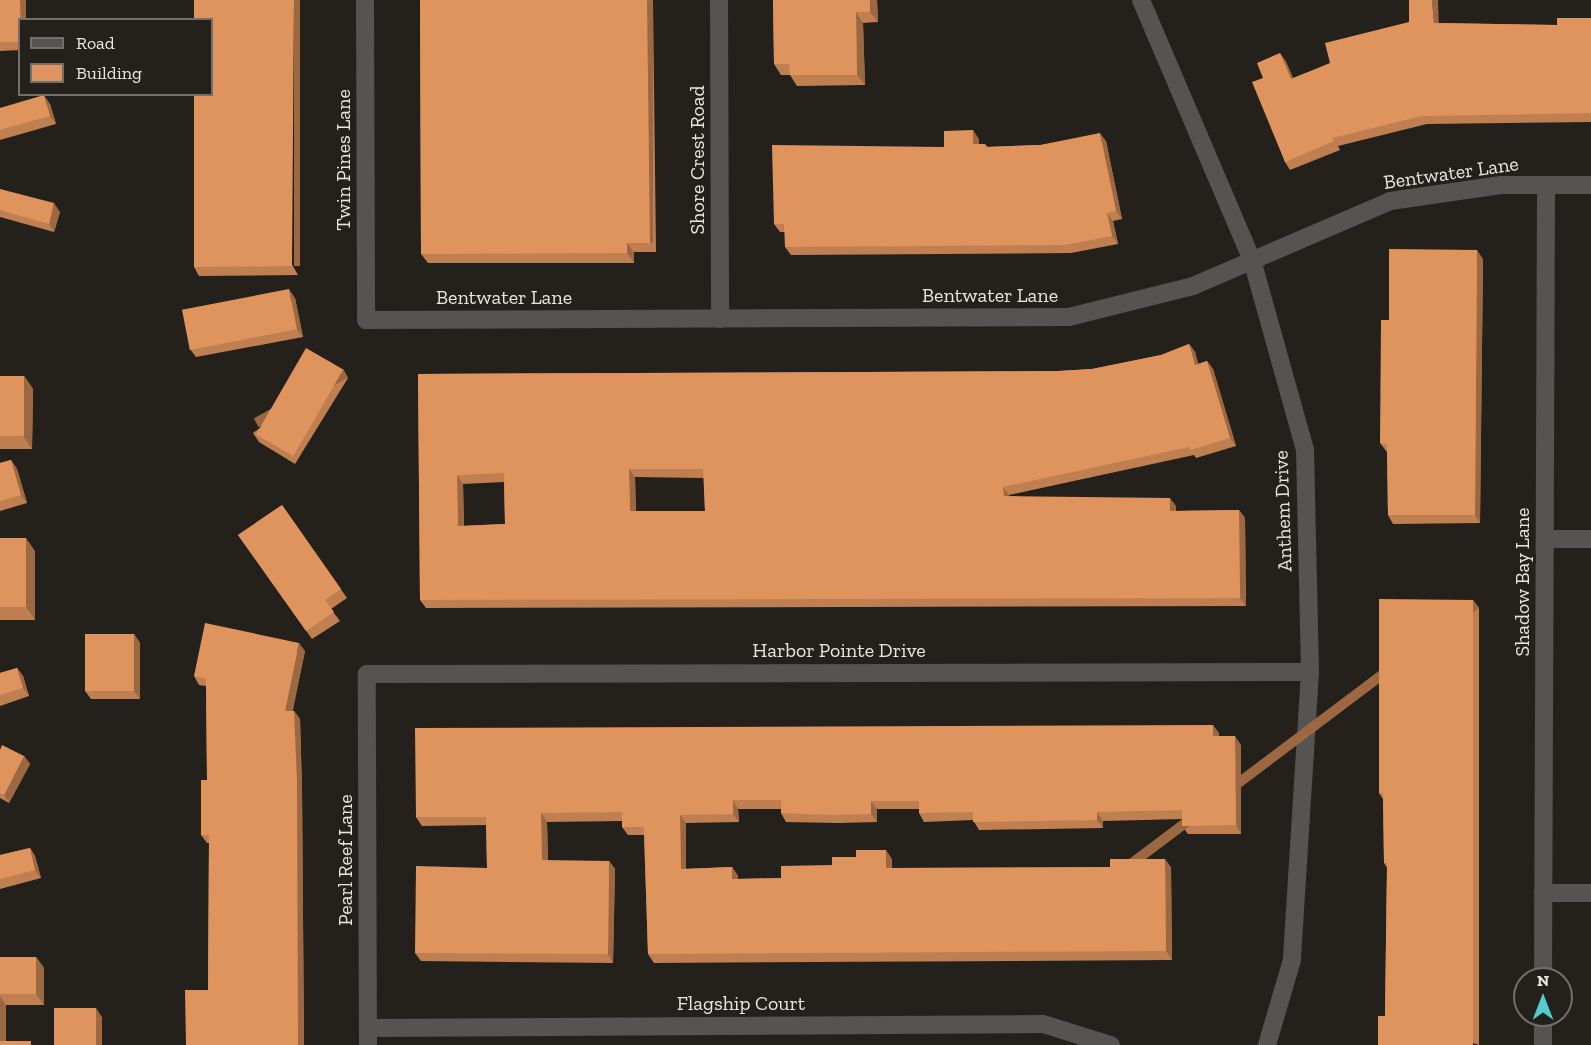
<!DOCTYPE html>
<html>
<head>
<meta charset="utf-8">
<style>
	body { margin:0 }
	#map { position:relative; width:1591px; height:1045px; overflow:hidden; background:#24211d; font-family:"Zilla Slab",serif }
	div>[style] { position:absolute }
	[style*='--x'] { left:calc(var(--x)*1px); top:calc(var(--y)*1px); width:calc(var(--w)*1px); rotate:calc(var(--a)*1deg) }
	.minor>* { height:18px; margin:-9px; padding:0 9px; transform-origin:9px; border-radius:9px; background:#565353 }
	.wall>* { inset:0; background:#c07f51 }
	.shaded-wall>* { inset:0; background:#9c6842; transform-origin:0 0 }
	.building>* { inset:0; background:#df945e; transform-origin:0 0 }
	span { translate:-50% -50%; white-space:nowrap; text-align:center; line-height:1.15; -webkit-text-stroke:6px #24211d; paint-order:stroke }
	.street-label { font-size:20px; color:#e8e5e3 }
	.legend { position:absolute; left:18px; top:18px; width:195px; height:78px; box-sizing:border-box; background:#24211d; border:2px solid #726f6c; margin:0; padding:8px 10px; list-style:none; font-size:18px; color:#e8e5e3 }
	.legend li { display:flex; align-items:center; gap:12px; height:30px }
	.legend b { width:30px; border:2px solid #726f6c }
	.north { position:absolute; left:1513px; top:967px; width:60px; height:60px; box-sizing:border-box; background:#24211d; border:2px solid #726f6c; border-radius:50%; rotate:0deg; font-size:16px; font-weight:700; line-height:24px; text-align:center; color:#e8e5e3 }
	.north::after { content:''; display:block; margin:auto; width:21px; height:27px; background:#52ccd0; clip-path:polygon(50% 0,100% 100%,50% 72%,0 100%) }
</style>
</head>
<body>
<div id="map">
	<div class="minor">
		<i style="--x:365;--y:0;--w:320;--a:89.8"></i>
		<i style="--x:366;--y:320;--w:703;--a:-0.24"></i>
		<i style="--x:1069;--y:317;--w:128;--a:-14"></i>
		<i style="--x:1193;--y:286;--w:215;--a:-23.3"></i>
		<i style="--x:1390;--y:201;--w:112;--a:-8.2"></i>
		<i style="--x:1501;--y:185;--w:90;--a:0"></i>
		<i style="--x:719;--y:0;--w:319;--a:89.8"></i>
		<i style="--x:1141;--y:0;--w:283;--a:66.9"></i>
		<i style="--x:1252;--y:260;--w:197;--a:74.4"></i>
		<i style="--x:1305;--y:450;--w:222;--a:88.7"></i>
		<i style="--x:1310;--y:672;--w:289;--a:93.6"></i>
		<i style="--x:1292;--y:960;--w:89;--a:106.4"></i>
		<i style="--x:1545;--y:539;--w:46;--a:0"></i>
		<i style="--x:1543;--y:893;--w:48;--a:0"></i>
		<i style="--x:1543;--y:979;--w:794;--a:-89.78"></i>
		<i style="--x:1543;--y:1015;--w:30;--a:90"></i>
		<i style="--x:368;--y:1028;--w:675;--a:-0.34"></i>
		<i style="--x:1043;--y:1024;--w:71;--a:17.2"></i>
		<i style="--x:368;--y:1045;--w:371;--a:-90.2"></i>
		<i style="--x:367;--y:674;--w:943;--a:-0.12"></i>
	</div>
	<div class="wall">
		<i style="clip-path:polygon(0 0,26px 0,26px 20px,20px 20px,20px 50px,0 51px)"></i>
		<i style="clip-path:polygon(420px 0,653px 0,656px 252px,634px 252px,634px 263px,428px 263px,421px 254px)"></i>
		<i style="clip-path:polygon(773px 0,877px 0,878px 22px,863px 23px,865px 85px,797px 86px,790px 75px,781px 75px,774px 64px)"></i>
		<i style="clip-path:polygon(1591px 18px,1591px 122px,1427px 124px,1338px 146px,1340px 150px,1290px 170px,1285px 162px,1263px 78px,1280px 53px,1286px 62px,1293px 78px,1439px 23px,1557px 25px)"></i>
		<i style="clip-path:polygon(194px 94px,298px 275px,199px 276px,194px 267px)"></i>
		<i style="clip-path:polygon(50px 104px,56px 124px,0 140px,0 108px)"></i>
		<i style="clip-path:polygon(979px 139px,979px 144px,985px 144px,988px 147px,1040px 145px,1106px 141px,1122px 219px,1113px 221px,1118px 244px,1071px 253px,791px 255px,785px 247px,785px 232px,780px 232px,774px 224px,944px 147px)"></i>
		<i style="clip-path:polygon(0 189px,60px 212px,54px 232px,0 217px)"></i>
		<i style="clip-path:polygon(1483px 259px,1480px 523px,1393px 524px,1388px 515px,1387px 452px,1380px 443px,1389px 320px)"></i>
		<i style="clip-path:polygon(295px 298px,303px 337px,196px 357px,190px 349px)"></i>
		<i style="clip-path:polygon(evenodd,1189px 344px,1195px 352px,1198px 364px,1207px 361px,1213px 369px,1236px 446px,1196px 458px,1194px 455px,1009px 495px,1009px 496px,1176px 506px,1176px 511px,1239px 510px,1245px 518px,1246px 606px,426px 608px,420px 600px,418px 374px,1058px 371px,1092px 369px,1161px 355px,1189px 344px,635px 477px,704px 478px,705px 511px,636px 511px,635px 477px,1189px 344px,504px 482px,505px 524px,464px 526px,463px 484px,504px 482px)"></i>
		<i style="clip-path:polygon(343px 369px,348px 378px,295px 464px,259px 442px,253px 433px)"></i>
		<i style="clip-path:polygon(0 376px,24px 376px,33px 389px,32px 449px,0 449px)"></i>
		<i style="clip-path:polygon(11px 460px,17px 469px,27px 503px,0 511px,0 463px)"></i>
		<i style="clip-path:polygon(282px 505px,347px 598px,331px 609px,340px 621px,312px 639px,238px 535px)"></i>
		<i style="clip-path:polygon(0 538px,35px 551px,35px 620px,0 620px)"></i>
		<i style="clip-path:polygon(1473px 600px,1479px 608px,1479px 1045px,1385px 1016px,1387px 868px,1384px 863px,1383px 799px,1379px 793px)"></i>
		<i style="clip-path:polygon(134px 634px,140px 643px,140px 699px,91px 699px,85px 691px)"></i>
		<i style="clip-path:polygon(305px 651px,292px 711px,294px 711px,300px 719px,302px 789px,304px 1045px,186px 1045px,208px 990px,209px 843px,207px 843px,201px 835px,207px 780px,206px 686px,199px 685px,194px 676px)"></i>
		<i style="clip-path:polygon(17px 668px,23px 676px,29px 696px,0 706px,0 673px)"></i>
		<i style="clip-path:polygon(1219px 733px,1219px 736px,1241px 745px,1241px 834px,1188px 834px,1182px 826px,1182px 819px,1103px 821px,1103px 828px,979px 830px,973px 820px,924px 822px,919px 813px,919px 809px,877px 809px,877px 822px,839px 823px,786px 822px,781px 813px,781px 809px,738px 809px,739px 822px,686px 823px,686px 869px,732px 867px,738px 876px,738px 879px,781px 878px,832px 865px,892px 859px,892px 868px,1171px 867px,1172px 960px,654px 963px,648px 954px,644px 835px,628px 835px,622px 827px,622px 821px,547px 822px,548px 861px,609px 861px,615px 869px,613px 963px,421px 961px,415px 953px,487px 868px,486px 825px,422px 826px,416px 817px)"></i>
		<i style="clip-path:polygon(0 750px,24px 756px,30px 764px,9px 803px,0 798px)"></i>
		<i style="clip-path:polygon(30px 848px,35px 856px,41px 878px,0 889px,0 855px)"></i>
		<i style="clip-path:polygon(0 957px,36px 957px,44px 968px,44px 1005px,6px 1005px,6px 1041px,0 1045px)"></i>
	</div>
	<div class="shaded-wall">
		<i style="clip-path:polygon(20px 0,26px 0,26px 20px,21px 20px)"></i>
		<i style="left:294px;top:0;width:6px;height:266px"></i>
		<i style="left:647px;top:0;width:6px;height:243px"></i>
		<i style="clip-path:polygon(870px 0,877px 0,878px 22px,870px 12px)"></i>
		<i style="clip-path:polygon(1432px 0,1438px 0,1439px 31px,1434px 23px)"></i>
		<i style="clip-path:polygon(856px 12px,863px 23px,865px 85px,857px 75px)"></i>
		<i style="clip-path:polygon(1280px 53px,1286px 62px,1297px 87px,1291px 79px)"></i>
		<i style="clip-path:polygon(44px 95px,50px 104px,56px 124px,50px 116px)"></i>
		<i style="clip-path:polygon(973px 130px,979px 139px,979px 152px,973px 144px)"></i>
		<i style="clip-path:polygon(1100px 133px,1106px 141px,1122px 219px,1116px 211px)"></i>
		<i style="clip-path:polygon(54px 203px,60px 212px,54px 232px,49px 224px)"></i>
		<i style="clip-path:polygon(1107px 213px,1113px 221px,1118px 244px,1112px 236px)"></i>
		<i style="clip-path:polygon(627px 243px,634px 252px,634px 263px,627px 253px)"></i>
		<i style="clip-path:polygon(1477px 250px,1483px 259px,1480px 523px,1475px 515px)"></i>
		<i style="clip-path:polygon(289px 289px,295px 298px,303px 337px,297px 329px)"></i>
		<i style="clip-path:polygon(1189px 344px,1195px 352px,1201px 373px,1195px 365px)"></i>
		<i style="clip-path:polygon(1207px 361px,1213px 369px,1236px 446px,1230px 438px)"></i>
		<i style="left:343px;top:369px;width:10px;height:102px;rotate:61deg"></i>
		<i style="clip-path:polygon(24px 376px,33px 389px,32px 449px,23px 436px)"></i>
		<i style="clip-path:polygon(11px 460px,17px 469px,27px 503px,21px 495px)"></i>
		<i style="clip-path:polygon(629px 469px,635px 477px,636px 520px,630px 511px)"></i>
		<i style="clip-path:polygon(457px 475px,463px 484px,464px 534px,458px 526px)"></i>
		<i style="clip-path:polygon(1003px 487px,1009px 495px,1010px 505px,1004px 496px)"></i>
		<i style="clip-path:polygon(1170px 498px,1176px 506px,1176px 519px,1170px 511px)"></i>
		<i style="clip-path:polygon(1239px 510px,1245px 518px,1246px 606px,1240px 598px)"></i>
		<i style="clip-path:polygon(26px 538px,35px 551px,35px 620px,26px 607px)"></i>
		<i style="left:1473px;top:600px;width:10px;height:445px;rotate:53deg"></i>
		<i style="clip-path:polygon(134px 634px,140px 643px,140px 699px,134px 691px)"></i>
		<i style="clip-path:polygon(299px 643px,305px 651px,291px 720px,285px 711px)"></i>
		<i style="clip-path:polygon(17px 668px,23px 676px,29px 696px,23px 688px)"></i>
		<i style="clip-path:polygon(294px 711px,300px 719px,302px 789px,304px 1045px,298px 1045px)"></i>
		<i style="clip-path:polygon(1213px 725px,1219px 733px,1219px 745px,1213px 736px)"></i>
		<i style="clip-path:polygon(1235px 736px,1241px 745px,1241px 834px,1236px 825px)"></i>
		<i style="clip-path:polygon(24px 756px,30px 764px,9px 803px,4px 795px)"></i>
		<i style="clip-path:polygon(733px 800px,738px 809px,739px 822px,733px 814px)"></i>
		<i style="clip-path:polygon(871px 801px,877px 809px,877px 822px,871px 814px)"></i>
		<i style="clip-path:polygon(1097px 812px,1103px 821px,1103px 828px,1097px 820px)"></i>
		<i style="clip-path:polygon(541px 813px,547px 822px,548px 869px,542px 860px)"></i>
		<i style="clip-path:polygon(680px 815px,686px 823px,686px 877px,681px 869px)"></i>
		<i style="clip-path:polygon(30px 848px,35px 856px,41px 878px,35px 870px)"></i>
		<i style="clip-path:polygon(886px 850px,892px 859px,891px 877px,886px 868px)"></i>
		<i style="clip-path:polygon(1165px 859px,1171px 867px,1172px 960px,1166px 951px)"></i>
		<i style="clip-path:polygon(609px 861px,615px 869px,613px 963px,608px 954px)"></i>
		<i style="clip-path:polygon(732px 867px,738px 876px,738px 887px,732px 879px)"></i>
		<i style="clip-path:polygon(36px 957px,44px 968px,44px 1005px,36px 994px)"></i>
		<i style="clip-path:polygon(0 996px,6px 1005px,6px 1045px,0 1044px)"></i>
		<i style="clip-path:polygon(96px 1008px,102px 1017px,102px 1045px,96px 1045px)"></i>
	</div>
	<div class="building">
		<i style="left:0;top:0;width:20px;height:42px"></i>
		<i style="clip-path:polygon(194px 0,294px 0,292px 266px,194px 267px,194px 94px,212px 94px,212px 20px,194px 20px)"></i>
		<i style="clip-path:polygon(420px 0,647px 0,650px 243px,627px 243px,627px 253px,421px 254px)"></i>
		<i style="clip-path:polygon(773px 0,870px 0,870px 12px,856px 12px,857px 75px,790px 75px,789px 64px,774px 64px)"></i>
		<i style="clip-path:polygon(1409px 0,1432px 0,1434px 23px,1557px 25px,1557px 18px,1591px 18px,1591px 113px,1422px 116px,1332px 138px,1334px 141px,1285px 162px,1252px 82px,1263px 78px,1257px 63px,1280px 53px,1291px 79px,1330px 63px,1325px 43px,1409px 22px)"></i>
		<i style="clip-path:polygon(44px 95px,50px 116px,0 130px,0 108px)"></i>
		<i style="clip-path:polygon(973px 130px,973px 144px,985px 144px,985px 147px,1040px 145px,1100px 133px,1116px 211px,1107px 213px,1112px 236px,1065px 245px,785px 247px,784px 224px,774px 224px,772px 145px,944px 147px,944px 131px)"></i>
		<i style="clip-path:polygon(0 189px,54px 203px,49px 224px,0 210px)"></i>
		<i style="clip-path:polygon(1389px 249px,1477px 250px,1475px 515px,1388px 515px,1387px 444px,1380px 443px,1381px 320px,1389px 320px)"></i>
		<i style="left:289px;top:289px;width:41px;height:109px;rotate:79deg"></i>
		<i style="clip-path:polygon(evenodd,1189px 344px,1195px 365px,1207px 361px,1230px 438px,1190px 450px,1189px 447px,1003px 487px,1004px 496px,1170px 498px,1170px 511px,1239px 510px,1240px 598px,420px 600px,418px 374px,1058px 371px,1092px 369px,1161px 355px,1189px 344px,629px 469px,703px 469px,705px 511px,630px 511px,629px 469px,1189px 344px,504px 473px,505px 524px,458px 526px,457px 475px,504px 473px)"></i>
		<i style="left:306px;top:348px;width:43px;height:100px;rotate:30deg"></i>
		<i style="left:0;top:376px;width:24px;height:60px"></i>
		<i style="clip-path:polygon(11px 460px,21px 495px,0 501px,0 463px)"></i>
		<i style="clip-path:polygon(282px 505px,341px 589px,325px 600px,334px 612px,306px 631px,238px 535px)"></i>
		<i style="left:0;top:538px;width:26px;height:69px"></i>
		<i style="clip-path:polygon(1379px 599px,1473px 600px,1473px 1045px,1378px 1045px,1378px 1016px,1385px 1016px,1387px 863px,1384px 863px,1383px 793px,1379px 793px)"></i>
		<i style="clip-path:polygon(205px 623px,299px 643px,285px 711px,294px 711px,297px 781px,298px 1045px,186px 1045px,185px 990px,208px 990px,209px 835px,201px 835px,201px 780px,207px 780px,206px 679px,194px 676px)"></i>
		<i style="left:85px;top:634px;width:49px;height:57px"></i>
		<i style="clip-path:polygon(17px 668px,23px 688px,0 695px,0 673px)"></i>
		<i style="clip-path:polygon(1213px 725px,1213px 736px,1235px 736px,1236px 825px,1182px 826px,1182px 810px,1097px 812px,1097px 820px,973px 822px,973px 812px,919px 813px,919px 801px,871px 801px,871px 814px,833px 815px,781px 813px,781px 800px,733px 800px,733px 814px,680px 815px,681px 869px,732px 867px,732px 879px,781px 878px,781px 866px,832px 865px,832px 857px,856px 857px,856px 850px,886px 850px,886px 868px,1110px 867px,1110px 859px,1165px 859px,1166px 951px,648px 954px,644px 827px,622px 827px,622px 812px,541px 813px,542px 860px,609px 861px,608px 954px,415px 953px,416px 866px,487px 868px,486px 817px,416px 817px,415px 728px)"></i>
		<i style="clip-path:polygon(2px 745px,24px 756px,4px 795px,0 793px,0 750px)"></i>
		<i style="clip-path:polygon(30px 848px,35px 870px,0 879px,0 855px)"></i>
		<i style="left:0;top:957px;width:36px;height:37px"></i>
		<i style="left:54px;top:1008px;width:42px;height:37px"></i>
		<i style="left:0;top:1041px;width:31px;height:4px"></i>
	</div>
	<div class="street-label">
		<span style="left:343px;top:160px;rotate:-90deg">Twin Pines Lane</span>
		<span style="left:697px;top:160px;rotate:-90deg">Shore Crest Road</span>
		<span style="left:1451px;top:173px;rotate:-8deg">Bentwater Lane</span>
		<span style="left:990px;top:295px">Bentwater Lane</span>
		<span style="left:504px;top:297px">Bentwater Lane</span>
		<span style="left:1283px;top:511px;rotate:-92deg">Anthem Drive</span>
		<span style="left:1522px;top:582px;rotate:-90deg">Shadow Bay Lane</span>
		<span style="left:839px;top:650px">Harbor Pointe Drive</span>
		<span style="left:345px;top:860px;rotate:-90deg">Pearl Reef Lane</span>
		<span style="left:741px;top:1003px">Flagship Court</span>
	</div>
	<ul class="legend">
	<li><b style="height:8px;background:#565353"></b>Road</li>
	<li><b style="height:16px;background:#df945e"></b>Building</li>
	</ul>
	<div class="north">N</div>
</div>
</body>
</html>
